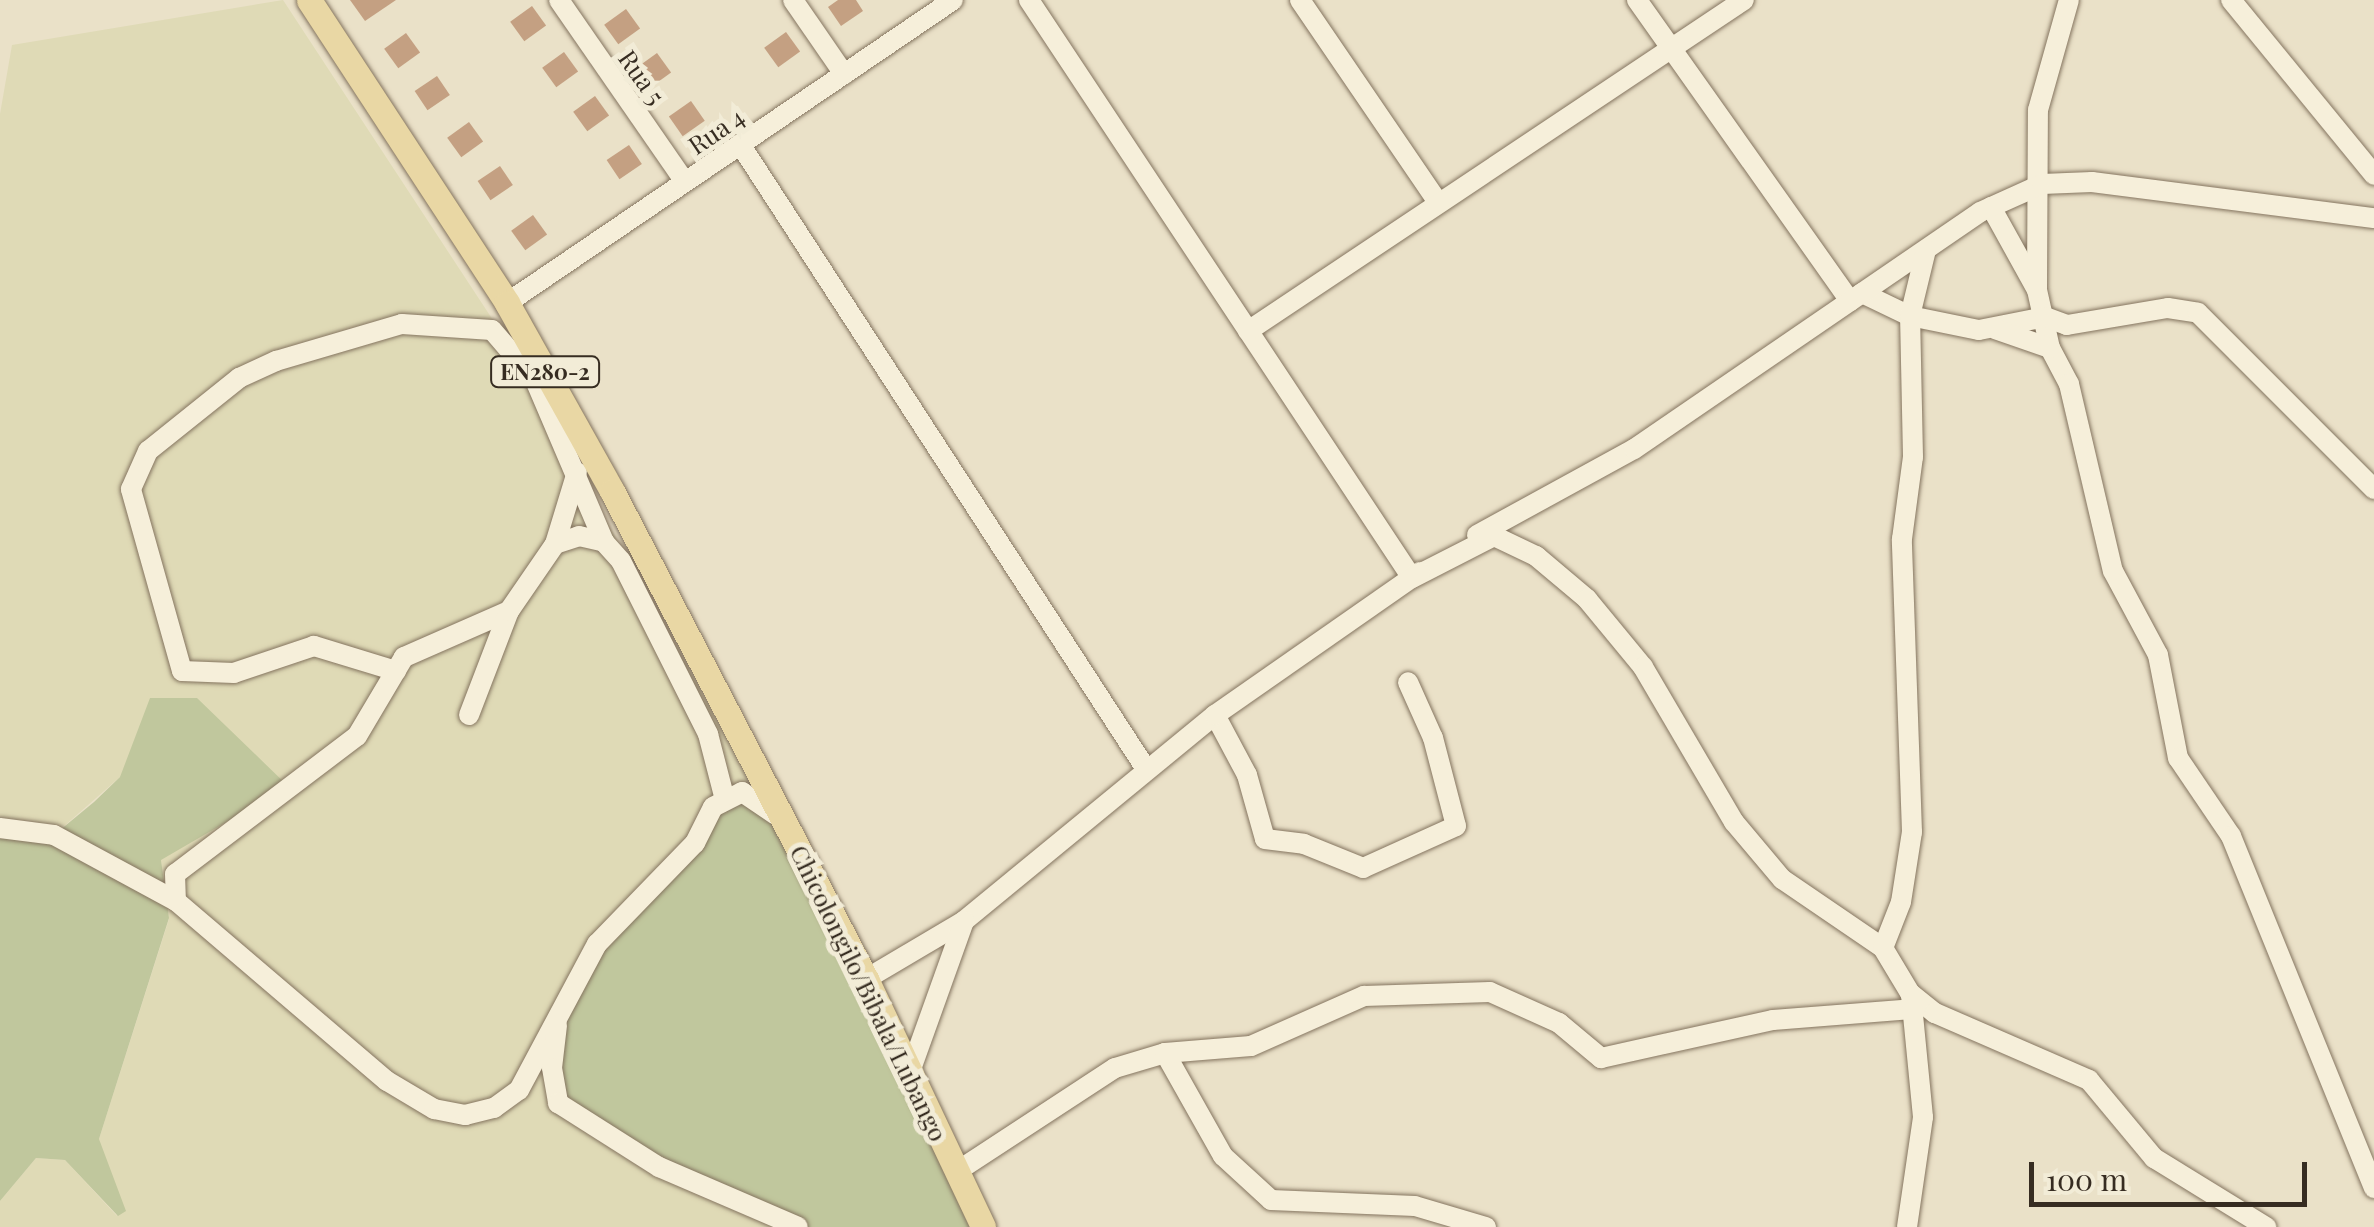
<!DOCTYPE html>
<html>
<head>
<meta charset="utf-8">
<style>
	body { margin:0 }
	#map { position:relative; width:2374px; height:1227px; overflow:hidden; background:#eae1c8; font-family:"Playfair Display",serif }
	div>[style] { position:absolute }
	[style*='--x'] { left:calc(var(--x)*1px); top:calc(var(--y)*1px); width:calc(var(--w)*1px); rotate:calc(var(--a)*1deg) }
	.farmland>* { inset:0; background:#dfdab6 }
	.green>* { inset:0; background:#c0c79d }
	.building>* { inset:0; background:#c4a082; transform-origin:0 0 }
	.roads { filter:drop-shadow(0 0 2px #84745f) drop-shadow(0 0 2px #84745f) }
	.minor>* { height:20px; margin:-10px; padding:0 10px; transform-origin:10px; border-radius:10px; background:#f6efda }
	.major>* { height:25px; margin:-12.5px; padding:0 12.5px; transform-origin:12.5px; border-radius:12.5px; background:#e9d7a4 }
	span { translate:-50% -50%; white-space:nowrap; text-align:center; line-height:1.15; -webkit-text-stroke:10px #f2ecd7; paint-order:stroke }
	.shield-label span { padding:2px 8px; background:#f2ecd7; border:2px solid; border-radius:8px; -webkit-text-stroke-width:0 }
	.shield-label { font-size:22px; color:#362c21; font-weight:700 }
	.street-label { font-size:25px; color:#362c21 }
	.scale { position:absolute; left:2029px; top:1162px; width:278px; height:45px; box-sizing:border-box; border:5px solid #362c21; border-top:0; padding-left:12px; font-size:30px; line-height:35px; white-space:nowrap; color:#362c21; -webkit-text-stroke:8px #f2ecd7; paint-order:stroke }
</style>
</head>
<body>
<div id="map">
	<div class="farmland">
		<i style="clip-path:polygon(283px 0,508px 343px,761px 800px,798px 1227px,0 1227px,0 1201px,36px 1158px,65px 1160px,117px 1216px,99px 1139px,169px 919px,161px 860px,120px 777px,54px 835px,0 828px,0 114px,12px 45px)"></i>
	</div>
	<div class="green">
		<i style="clip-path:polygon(150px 698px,197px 698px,288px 786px,161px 860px,169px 918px,99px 1139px,126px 1211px,118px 1216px,65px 1160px,36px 1158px,0 1201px,0 828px,54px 835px,94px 802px,120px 777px)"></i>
		<i style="clip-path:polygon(724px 796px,761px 800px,983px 1227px,798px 1227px,558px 1103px,560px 1003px)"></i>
	</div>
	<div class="building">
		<i style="clip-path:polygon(350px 0,396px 0,365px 21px)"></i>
		<i style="clip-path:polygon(838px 0,856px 0,863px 11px,841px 26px,828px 7px)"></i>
		<i style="left:532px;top:6px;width:24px;height:27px;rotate:54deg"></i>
		<i style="left:626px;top:9px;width:24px;height:27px;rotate:54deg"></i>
		<i style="left:786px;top:32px;width:24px;height:27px;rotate:54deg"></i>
		<i style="left:406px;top:33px;width:24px;height:27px;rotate:54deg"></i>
		<i style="left:564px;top:52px;width:24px;height:27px;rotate:54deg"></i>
		<i style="left:657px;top:53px;width:24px;height:27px;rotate:54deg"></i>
		<i style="left:437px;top:76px;width:23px;height:27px;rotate:56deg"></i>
		<i style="left:595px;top:96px;width:24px;height:27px;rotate:54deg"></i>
		<i style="left:691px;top:101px;width:24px;height:27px;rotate:55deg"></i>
		<i style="left:469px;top:122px;width:24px;height:27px;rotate:54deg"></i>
		<i style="left:629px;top:145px;width:23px;height:27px;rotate:56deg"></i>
		<i style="left:500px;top:166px;width:23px;height:27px;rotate:56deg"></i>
		<i style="left:533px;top:215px;width:24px;height:27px;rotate:54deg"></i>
	</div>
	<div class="roads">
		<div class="minor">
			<i style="--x:559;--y:0;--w:221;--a:55.3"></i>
			<i style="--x:793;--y:0;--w:90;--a:55.4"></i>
			<i style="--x:1029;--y:0;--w:693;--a:56.47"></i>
			<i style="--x:1412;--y:578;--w:92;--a:-27.1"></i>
			<i style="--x:1494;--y:536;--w:47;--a:25.5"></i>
			<i style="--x:1536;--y:556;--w:67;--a:40.1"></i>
			<i style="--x:1587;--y:599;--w:88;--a:50.5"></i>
			<i style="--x:1643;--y:667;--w:180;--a:59.6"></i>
			<i style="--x:1734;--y:822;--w:75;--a:49.9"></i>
			<i style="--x:1782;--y:879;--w:122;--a:34.3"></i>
			<i style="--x:1883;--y:948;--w:52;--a:59"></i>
			<i style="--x:1910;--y:993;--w:32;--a:39"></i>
			<i style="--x:1935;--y:1013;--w:168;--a:23.5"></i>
			<i style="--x:2089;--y:1080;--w:102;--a:50.2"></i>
			<i style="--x:2154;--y:1158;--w:132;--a:31.6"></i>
			<i style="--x:1300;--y:0;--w:245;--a:55.7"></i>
			<i style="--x:1637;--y:0;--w:369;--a:54.7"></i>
			<i style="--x:2231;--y:0;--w:226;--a:50.7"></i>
			<i style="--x:740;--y:144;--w:745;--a:56.99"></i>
			<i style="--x:1991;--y:207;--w:95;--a:61"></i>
			<i style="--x:2037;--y:290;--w:59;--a:77.4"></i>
			<i style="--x:2050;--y:348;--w:41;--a:62.2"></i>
			<i style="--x:2069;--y:384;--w:192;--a:76.8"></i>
			<i style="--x:2113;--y:571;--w:95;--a:61.8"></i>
			<i style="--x:2158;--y:655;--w:105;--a:79"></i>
			<i style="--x:2178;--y:758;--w:94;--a:55.8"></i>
			<i style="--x:2231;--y:836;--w:380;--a:67.9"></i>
			<i style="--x:2037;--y:288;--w:178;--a:-89.7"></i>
			<i style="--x:2038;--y:110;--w:114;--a:-74.3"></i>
			<i style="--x:1862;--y:293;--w:53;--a:25.6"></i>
			<i style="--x:1910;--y:316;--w:70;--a:11.5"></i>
			<i style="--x:1979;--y:330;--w:67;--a:-11.1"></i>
			<i style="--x:2045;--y:317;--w:23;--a:20"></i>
			<i style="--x:2067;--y:325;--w:102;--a:-9.6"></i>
			<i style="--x:2168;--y:308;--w:30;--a:9"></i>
			<i style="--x:2198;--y:313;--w:249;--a:45"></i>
			<i style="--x:507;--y:303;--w:539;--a:-34.19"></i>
			<i style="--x:1995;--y:329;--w:58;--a:19.1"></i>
			<i style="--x:1248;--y:331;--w:596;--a:-33.72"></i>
			<i style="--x:1477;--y:535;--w:179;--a:-28.7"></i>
			<i style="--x:1634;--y:449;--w:419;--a:-34.4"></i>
			<i style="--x:1980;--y:212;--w:68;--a:-24.3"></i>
			<i style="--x:2042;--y:184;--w:50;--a:-2.3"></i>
			<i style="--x:2092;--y:182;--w:284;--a:7.3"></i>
			<i style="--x:555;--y:544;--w:25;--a:-18"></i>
			<i style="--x:579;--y:536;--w:26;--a:13"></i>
			<i style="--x:509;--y:611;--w:115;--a:156.3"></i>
			<i style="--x:404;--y:657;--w:92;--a:120.7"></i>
			<i style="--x:357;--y:736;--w:228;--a:142.8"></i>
			<i style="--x:175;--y:874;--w:27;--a:88"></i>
			<i style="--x:176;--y:901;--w:277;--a:40.5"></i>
			<i style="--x:387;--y:1081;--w:55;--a:30.8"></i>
			<i style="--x:434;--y:1109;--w:32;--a:11"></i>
			<i style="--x:465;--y:1115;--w:30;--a:-14"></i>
			<i style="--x:494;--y:1108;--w:31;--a:-36"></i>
			<i style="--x:519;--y:1090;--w:166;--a:-61.9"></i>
			<i style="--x:597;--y:944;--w:141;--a:-45.9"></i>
			<i style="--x:695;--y:843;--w:40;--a:-63.4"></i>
			<i style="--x:713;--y:807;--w:33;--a:-27"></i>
			<i style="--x:742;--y:792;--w:40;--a:34"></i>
			<i style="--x:396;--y:671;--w:86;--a:-163"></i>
			<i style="--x:314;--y:646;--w:84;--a:161.4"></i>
			<i style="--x:234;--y:673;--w:52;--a:-177.8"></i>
			<i style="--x:182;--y:671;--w:189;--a:-105.7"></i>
			<i style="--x:131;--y:489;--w:42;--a:-65.9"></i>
			<i style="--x:148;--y:451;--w:117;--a:-38.7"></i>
			<i style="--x:239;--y:378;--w:41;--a:-24.7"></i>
			<i style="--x:276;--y:361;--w:131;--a:-16.4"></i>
			<i style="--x:402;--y:324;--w:90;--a:3.8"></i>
			<i style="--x:492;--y:330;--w:66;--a:49.3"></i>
			<i style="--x:535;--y:380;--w:176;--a:66.9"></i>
			<i style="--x:604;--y:542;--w:25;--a:48"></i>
			<i style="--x:621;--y:561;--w:194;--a:63.3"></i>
			<i style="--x:708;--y:734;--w:64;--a:75.5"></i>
			<i style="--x:469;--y:715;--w:111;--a:-69"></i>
			<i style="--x:509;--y:611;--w:81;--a:-55.5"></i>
			<i style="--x:555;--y:544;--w:75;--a:-73"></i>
			<i style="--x:1215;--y:715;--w:68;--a:61.9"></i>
			<i style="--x:1247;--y:775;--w:66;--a:74.3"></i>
			<i style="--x:1265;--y:839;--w:39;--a:7"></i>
			<i style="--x:1304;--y:844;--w:64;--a:22.1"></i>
			<i style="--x:1363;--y:868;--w:102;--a:-24.3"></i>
			<i style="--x:1456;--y:826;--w:91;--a:-104.6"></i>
			<i style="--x:1433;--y:738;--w:61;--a:-114.1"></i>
			<i style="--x:0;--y:828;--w:54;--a:7.4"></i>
			<i style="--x:54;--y:835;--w:139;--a:28.4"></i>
			<i style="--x:1883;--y:948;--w:49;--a:-68.6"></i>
			<i style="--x:1901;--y:902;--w:71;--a:-81.1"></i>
			<i style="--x:1912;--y:832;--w:293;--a:-92"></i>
			<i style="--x:1902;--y:539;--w:83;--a:-82.4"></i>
			<i style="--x:1913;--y:457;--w:141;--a:-91.2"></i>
			<i style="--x:1910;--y:316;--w:68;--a:-76.4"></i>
			<i style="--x:866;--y:979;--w:114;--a:-30.6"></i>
			<i style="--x:964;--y:921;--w:325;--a:-39.4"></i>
			<i style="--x:1215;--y:715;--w:250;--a:-34.9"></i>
			<i style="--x:557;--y:1025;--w:43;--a:96.6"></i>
			<i style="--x:552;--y:1068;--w:36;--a:80"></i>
			<i style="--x:558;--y:1103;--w:120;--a:32.4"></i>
			<i style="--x:659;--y:1167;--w:151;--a:23.3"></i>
			<i style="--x:1165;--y:1053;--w:118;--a:60.6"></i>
			<i style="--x:1223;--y:1156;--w:65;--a:42.5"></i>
			<i style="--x:1271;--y:1200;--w:144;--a:2.4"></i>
			<i style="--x:1415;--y:1206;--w:74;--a:16.5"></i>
			<i style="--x:910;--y:1072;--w:160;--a:-70.3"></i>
			<i style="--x:956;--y:1172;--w:190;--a:-33.2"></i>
			<i style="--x:1115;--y:1068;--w:52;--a:-16.7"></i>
			<i style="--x:1165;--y:1053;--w:86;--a:-4.7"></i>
			<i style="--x:1251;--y:1046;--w:124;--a:-23.9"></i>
			<i style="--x:1364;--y:996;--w:126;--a:-1.8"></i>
			<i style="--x:1490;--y:992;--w:76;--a:24.2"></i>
			<i style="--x:1559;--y:1023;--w:55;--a:39.8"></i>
			<i style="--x:1601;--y:1058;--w:176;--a:-12.5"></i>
			<i style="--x:1773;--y:1020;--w:139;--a:-4.5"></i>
			<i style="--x:1907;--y:1227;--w:111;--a:-81.7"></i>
			<i style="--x:1923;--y:1117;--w:123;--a:-95.6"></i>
		</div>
		<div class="major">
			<i style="--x:309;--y:0;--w:362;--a:56.8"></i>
			<i style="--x:507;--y:303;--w:215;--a:60.8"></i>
			<i style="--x:612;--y:491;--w:550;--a:62.5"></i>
			<i style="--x:866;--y:979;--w:274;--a:64.7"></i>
		</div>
	</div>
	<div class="shield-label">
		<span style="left:545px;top:372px">EN280-2</span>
	</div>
	<div class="street-label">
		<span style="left:642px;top:77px;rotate:55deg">Rua 5</span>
		<span style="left:716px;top:131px;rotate:-34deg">Rua 4</span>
		<span style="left:869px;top:993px;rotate:64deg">Chicolongilo/Bibala/Lubango</span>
	</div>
	<div class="scale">100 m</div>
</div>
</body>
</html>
